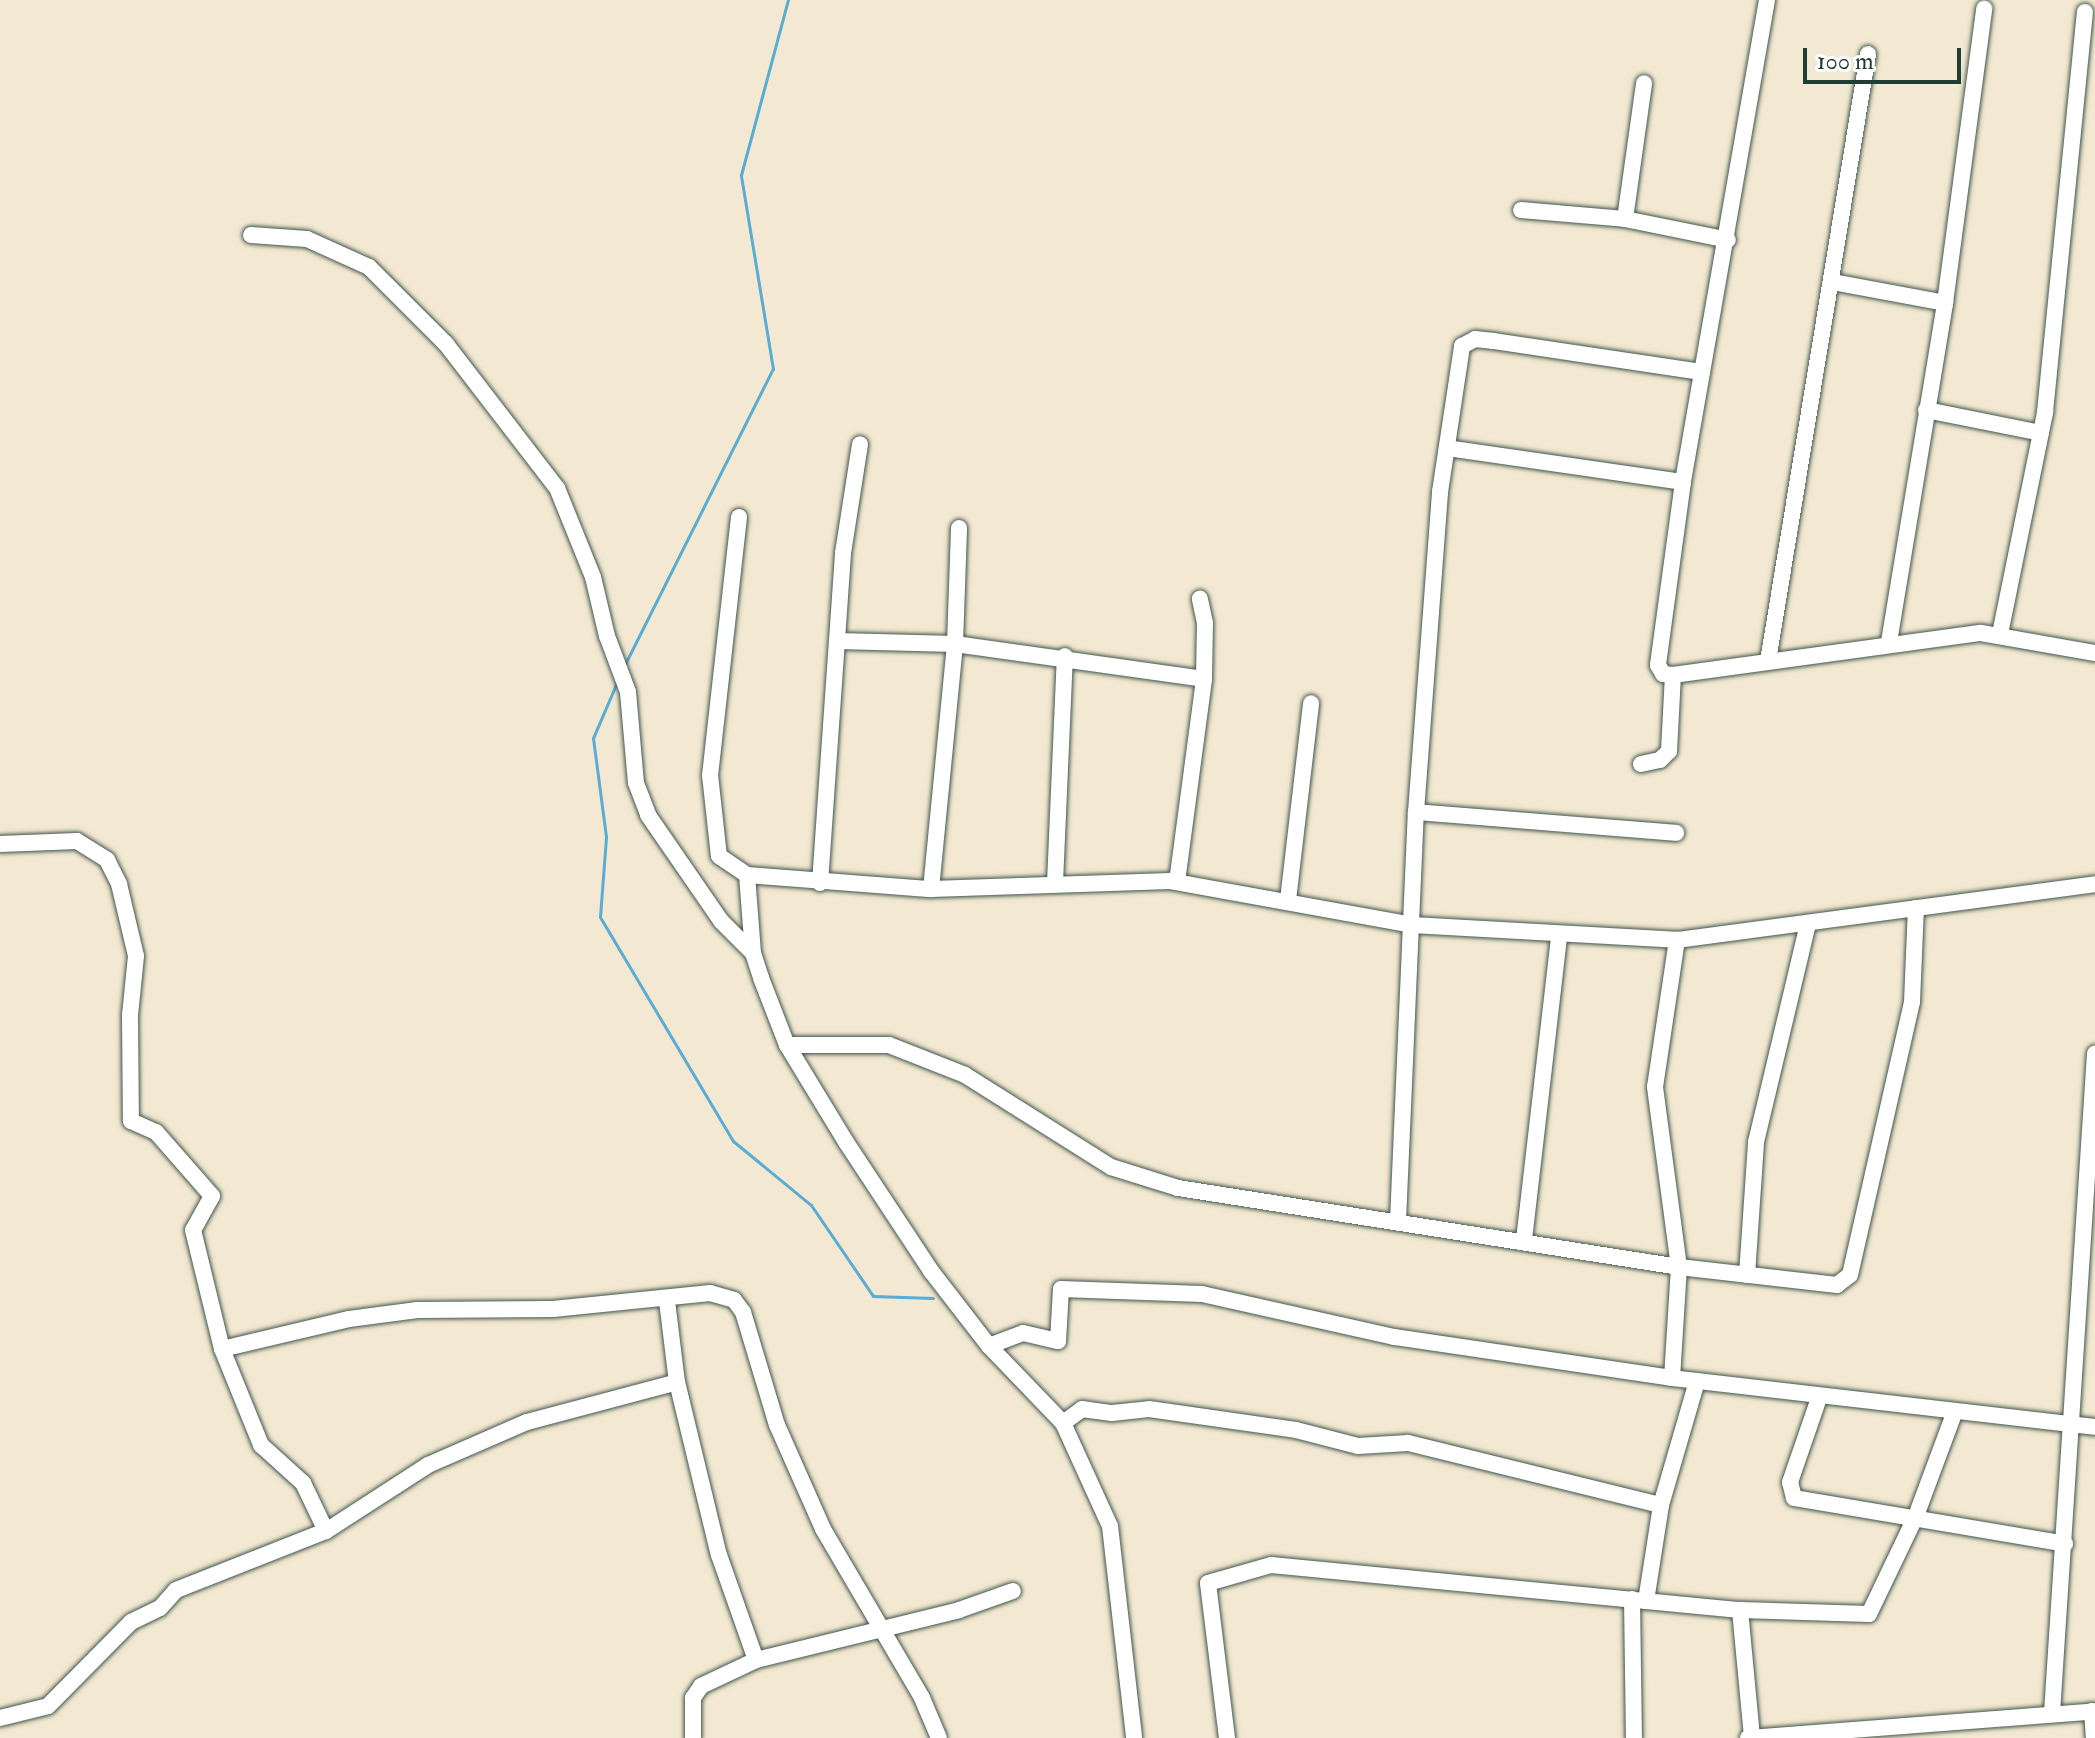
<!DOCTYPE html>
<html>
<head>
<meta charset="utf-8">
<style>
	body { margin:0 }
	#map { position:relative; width:2095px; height:1738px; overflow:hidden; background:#f3e8d1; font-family:"IM FELL Double Pica",serif }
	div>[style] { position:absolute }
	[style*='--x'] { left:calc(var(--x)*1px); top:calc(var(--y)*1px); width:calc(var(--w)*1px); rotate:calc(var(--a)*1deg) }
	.stream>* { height:3px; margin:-1.5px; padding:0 1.5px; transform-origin:1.5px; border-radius:1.5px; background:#59acd4 }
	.roads { filter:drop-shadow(0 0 2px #3f574c) drop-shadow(0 0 2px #3f574c) }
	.minor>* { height:16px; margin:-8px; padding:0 8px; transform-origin:8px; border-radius:8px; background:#fff }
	span { translate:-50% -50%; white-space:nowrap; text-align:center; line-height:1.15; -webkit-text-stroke:8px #fff; paint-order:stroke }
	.scale { position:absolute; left:1803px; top:48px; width:158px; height:36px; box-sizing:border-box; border:4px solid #1f3d34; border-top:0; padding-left:10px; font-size:24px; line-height:28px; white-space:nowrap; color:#1f3d34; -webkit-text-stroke:6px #fff; paint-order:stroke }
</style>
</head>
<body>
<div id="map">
	<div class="stream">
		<i style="--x:625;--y:664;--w:330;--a:-63.4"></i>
		<i style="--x:773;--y:369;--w:197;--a:-99.4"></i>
		<i style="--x:741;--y:175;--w:181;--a:-75"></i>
		<i style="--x:617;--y:682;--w:61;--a:113.2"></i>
		<i style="--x:593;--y:738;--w:100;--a:82.5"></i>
		<i style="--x:606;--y:837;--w:80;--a:94.3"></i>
		<i style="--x:600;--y:917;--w:261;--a:59.3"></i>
		<i style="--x:733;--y:1141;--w:101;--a:39.4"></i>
		<i style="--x:811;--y:1205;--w:110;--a:55.7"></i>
		<i style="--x:873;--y:1296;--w:60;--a:1.9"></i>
	</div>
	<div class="roads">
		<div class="minor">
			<i style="--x:1767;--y:0;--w:489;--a:99.9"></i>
			<i style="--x:1683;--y:482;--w:185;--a:97.8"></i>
			<i style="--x:1658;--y:665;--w:10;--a:61"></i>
			<i style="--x:1663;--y:674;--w:10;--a:6"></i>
			<i style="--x:1673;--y:675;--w:311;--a:-7.8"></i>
			<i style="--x:1981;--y:633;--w:116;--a:10"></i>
			<i style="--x:1521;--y:210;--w:104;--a:4.9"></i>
			<i style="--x:1625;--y:219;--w:105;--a:11.5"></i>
			<i style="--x:1625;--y:219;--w:137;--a:-82"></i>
			<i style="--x:251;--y:235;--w:56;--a:4.1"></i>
			<i style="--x:307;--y:239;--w:68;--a:24.3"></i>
			<i style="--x:369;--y:267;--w:109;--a:45"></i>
			<i style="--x:446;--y:344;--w:182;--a:52.4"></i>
			<i style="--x:557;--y:488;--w:96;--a:68"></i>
			<i style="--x:593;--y:577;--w:61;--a:76.7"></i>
			<i style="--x:607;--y:636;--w:60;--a:69.4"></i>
			<i style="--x:628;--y:692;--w:91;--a:85"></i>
			<i style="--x:636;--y:783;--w:34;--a:69"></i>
			<i style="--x:648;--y:815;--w:129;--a:55.4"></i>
			<i style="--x:721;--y:921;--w:45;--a:45"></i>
			<i style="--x:1833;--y:282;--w:114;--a:10.6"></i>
			<i style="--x:1926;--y:410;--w:117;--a:11.3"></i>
			<i style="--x:1447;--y:448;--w:238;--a:8.2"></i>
			<i style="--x:739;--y:517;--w:260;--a:96.4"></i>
			<i style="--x:710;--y:775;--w:81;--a:83.7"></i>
			<i style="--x:719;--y:856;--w:34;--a:34"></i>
			<i style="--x:747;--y:875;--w:78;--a:85.6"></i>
			<i style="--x:753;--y:953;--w:26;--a:72"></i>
			<i style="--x:761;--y:978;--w:72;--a:68.8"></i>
			<i style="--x:787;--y:1045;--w:114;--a:58.7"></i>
			<i style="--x:846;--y:1142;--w:154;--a:56.6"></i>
			<i style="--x:931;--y:1271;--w:95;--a:52.3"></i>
			<i style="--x:989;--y:1346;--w:107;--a:46.1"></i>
			<i style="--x:1063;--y:1423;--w:113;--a:65.5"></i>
			<i style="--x:1110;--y:1526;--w:213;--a:83.5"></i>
			<i style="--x:2000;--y:634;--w:227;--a:-78.5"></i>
			<i style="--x:2045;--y:412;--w:402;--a:-84.3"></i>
			<i style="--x:837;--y:641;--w:118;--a:1.5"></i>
			<i style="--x:955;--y:644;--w:251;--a:8"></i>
			<i style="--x:1889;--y:642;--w:344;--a:-80.6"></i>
			<i style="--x:1945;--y:303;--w:297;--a:-82.4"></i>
			<i style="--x:1768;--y:661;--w:615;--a:-80.64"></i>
			<i style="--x:1641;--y:764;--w:19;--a:-12"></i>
			<i style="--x:1660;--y:760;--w:13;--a:-45"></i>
			<i style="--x:1669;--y:751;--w:76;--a:-87"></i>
			<i style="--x:1416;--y:812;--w:261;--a:4.6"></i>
			<i style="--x:0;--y:844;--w:77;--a:-2.2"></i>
			<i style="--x:77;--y:841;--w:36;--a:32"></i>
			<i style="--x:107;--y:860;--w:27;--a:63"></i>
			<i style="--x:119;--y:884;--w:74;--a:76.7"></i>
			<i style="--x:136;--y:956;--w:59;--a:95.8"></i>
			<i style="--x:130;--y:1015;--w:106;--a:89.5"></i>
			<i style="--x:131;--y:1121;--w:27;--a:24"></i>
			<i style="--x:156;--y:1132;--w:85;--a:48.8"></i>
			<i style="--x:212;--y:1196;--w:39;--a:119"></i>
			<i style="--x:193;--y:1230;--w:122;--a:76.3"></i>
			<i style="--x:222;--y:1349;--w:104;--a:67.9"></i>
			<i style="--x:261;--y:1445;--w:57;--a:42.1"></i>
			<i style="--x:303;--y:1483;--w:53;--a:64.4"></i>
			<i style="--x:747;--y:875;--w:185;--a:4.4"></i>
			<i style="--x:931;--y:889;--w:239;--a:-1.9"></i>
			<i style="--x:1170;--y:881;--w:245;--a:10.3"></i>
			<i style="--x:1411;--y:925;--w:266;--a:3.2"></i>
			<i style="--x:1677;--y:940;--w:422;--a:-7.6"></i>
			<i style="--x:1177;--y:882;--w:205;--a:-82.4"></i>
			<i style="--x:1204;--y:679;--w:56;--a:-89"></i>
			<i style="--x:1205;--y:623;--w:25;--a:-102"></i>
			<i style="--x:820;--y:883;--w:331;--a:-86"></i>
			<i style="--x:843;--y:553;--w:110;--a:-81.1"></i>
			<i style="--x:1055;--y:883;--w:227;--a:-87.5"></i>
			<i style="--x:931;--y:889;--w:246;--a:-84.4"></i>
			<i style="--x:955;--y:644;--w:116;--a:-88"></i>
			<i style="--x:1288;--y:900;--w:198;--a:-83.3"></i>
			<i style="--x:787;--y:1045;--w:102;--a:0"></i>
			<i style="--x:889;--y:1045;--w:82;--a:21.5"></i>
			<i style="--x:965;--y:1075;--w:173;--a:32.2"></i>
			<i style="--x:1111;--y:1167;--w:70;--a:17.4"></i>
			<i style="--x:1178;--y:1188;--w:507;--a:8.96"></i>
			<i style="--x:1679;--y:1267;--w:159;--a:6.5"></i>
			<i style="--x:1837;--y:1285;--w:16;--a:-38"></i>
			<i style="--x:1850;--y:1275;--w:280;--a:-77.2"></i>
			<i style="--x:1912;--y:1002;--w:94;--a:-87.6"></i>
			<i style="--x:1398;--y:1221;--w:409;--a:-87.5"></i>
			<i style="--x:1416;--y:812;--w:321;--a:-85.7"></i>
			<i style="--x:1440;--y:492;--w:148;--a:-81.4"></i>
			<i style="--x:1462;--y:346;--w:15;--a:-28"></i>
			<i style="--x:1475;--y:339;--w:19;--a:6"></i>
			<i style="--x:1494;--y:341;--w:210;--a:8.5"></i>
			<i style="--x:1524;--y:1240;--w:305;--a:-83.4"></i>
			<i style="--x:1747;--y:1275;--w:133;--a:-86.1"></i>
			<i style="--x:1756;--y:1142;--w:225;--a:-76.6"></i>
			<i style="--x:667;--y:1301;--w:82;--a:83"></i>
			<i style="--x:677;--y:1382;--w:178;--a:76.4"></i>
			<i style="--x:719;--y:1555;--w:111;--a:70.6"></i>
			<i style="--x:989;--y:1346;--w:36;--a:-21"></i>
			<i style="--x:1023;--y:1333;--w:36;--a:13"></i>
			<i style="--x:1058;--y:1341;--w:52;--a:-86.7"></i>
			<i style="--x:1061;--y:1289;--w:141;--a:2"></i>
			<i style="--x:1202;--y:1294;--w:198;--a:12.6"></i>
			<i style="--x:1395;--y:1337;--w:280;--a:8.4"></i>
			<i style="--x:1672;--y:1378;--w:426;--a:6.6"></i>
			<i style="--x:222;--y:1349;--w:130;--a:-13.3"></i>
			<i style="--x:349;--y:1319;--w:69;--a:-7.5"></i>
			<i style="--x:417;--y:1310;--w:136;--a:-0.4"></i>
			<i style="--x:553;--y:1309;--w:158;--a:-5.8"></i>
			<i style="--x:710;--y:1293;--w:25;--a:16"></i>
			<i style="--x:734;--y:1300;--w:15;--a:53"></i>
			<i style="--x:743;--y:1312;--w:118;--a:73.3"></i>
			<i style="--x:777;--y:1425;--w:114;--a:66.1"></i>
			<i style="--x:823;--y:1529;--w:196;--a:59.6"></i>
			<i style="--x:922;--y:1698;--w:43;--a:67"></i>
			<i style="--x:1672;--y:1378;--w:111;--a:-86.4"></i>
			<i style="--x:1679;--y:1267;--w:182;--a:-97.6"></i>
			<i style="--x:1655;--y:1087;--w:149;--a:-81.5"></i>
			<i style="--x:1819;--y:1398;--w:89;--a:109"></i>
			<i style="--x:1790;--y:1482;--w:16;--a:76"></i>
			<i style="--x:1794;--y:1498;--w:275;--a:9.6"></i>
			<i style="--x:1063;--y:1423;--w:24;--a:-36"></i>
			<i style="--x:1082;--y:1409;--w:30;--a:8"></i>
			<i style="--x:1112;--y:1413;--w:37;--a:-6"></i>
			<i style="--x:1149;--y:1409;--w:148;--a:8.1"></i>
			<i style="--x:1296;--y:1430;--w:64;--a:14.5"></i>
			<i style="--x:1358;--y:1446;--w:50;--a:-3.4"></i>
			<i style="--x:1408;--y:1443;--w:260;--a:13.8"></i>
			<i style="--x:1632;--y:1599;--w:139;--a:89.2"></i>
			<i style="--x:1646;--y:1601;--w:97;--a:-81.1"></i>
			<i style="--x:1661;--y:1505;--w:129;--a:-73.8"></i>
			<i style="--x:1740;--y:1610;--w:129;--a:84.6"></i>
			<i style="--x:2092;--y:1711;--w:27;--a:86"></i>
			<i style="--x:2052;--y:1713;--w:661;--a:-86.27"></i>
			<i style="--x:0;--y:1718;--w:49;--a:-14"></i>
			<i style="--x:48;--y:1706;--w:118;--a:-45.3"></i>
			<i style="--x:131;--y:1622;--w:32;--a:-26"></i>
			<i style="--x:160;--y:1608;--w:24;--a:-48"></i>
			<i style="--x:176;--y:1590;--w:161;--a:-21.5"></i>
			<i style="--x:326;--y:1531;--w:121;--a:-32.9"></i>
			<i style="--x:428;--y:1465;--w:108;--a:-23.5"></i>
			<i style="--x:527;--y:1422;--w:155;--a:-14.9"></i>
			<i style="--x:693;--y:1738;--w:40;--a:-90"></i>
			<i style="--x:693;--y:1698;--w:14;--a:-56"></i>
			<i style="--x:701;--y:1686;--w:61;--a:-25.3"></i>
			<i style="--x:756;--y:1660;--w:209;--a:-13.8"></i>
			<i style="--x:959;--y:1610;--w:57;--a:-19.4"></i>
			<i style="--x:1227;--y:1738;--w:156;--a:-97"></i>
			<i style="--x:1208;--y:1583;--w:66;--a:-15.9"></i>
			<i style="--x:1271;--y:1565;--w:471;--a:5.5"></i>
			<i style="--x:1740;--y:1610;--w:129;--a:1.8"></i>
			<i style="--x:1869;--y:1614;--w:109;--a:-64.4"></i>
			<i style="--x:1916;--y:1516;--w:112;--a:-69.6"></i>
			<i style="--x:1748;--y:1738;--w:348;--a:-4.4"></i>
		</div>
	</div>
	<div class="scale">100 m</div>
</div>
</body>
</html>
